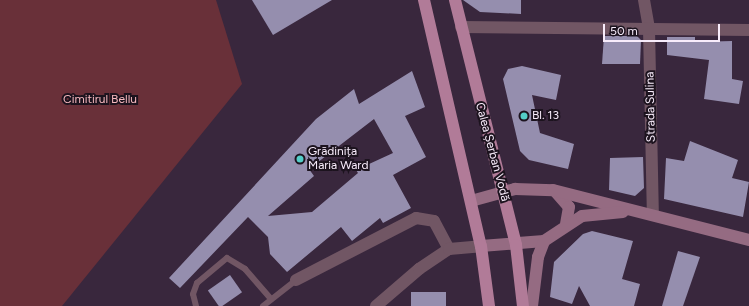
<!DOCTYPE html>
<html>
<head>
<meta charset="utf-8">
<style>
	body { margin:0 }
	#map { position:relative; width:749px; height:306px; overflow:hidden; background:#39273d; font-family:Figtree,sans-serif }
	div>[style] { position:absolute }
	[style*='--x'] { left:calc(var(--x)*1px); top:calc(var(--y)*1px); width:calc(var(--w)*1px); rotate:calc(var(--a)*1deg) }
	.green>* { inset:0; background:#693039 }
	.building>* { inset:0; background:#958eae; transform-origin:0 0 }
	.lane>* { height:6px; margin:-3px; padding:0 3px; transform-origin:3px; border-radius:3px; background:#715664 }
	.street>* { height:12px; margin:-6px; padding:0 6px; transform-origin:6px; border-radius:6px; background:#715664 }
	.secondary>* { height:12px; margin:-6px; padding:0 6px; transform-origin:6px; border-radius:6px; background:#956b82 }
	.primary>* { height:12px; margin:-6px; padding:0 6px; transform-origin:6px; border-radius:6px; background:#b17b98 }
	.dots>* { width:11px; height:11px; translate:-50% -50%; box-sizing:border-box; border:2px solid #1c131e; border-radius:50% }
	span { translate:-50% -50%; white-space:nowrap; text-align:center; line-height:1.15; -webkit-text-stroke:4px #1c131e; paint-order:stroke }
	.park-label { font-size:12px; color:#f8bac0 }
	.street-label { font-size:12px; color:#f8ecfb }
	.poi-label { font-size:12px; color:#f8ecfb }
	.left { translate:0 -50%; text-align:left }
	.scale { position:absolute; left:603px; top:24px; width:117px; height:18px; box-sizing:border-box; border:2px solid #f8ecfb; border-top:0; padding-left:5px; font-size:12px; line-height:14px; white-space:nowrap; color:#f8ecfb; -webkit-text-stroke:3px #1c131e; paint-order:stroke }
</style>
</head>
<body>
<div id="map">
	<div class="green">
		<i style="clip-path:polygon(0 0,216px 0,242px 84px,62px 306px,0 306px)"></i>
	</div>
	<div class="building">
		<i style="clip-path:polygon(252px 0,332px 0,273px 35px)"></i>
		<i style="clip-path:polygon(463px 0,521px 0,521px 14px,480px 12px)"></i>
		<i style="clip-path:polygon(604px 36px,637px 36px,641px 40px,640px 64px,602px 64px)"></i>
		<i style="clip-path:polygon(667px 37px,695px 37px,695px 42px,732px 41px,732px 79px,743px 81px,739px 104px,704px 99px,709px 60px,667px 55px)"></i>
		<i style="clip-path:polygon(522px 66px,561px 75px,556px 100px,532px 95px,540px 133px,574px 144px,568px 169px,529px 160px,520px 151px,503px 79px,508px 69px)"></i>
		<i style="clip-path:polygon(evenodd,412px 71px,425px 107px,405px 116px,426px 157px,393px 175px,411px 208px,383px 223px,380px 218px,352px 241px,341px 227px,287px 272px,270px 254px,268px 237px,248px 217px,180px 288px,169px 278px,316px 119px,354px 89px,359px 104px,412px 71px,374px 119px,393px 153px,356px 170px,358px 173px,312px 212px,268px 216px,314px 176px,309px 169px,374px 119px)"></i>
		<i style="clip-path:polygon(690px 141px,738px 160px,732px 178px,749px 182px,743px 217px,664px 199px,666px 158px,684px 161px)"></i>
		<i style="clip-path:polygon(643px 157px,644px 188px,635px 196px,609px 190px,610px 158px)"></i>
		<i style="clip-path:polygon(592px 231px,633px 241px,622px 279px,640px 284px,634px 306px,590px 306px,579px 286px,572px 304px,550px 297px,554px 262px,583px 234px)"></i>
		<i style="clip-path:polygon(678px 251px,700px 257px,683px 306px,662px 306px)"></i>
		<i style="left:230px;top:275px;width:21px;height:27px;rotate:55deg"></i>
		<i style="left:411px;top:292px;width:35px;height:14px"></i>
	</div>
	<div class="lane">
		<i style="--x:196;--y:306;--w:12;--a:-104"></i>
		<i style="--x:193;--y:294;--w:12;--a:-70"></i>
		<i style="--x:197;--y:283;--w:39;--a:-40"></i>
		<i style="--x:227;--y:258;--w:21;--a:31"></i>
		<i style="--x:245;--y:269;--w:40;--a:49"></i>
		<i style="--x:263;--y:306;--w:42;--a:-38.2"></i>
	</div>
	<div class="street">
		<i style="--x:644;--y:0;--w:29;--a:80"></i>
		<i style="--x:649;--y:29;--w:186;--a:88.8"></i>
		<i style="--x:461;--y:27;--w:288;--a:0.6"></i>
		<i style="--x:296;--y:280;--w:135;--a:-27.3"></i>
		<i style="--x:416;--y:218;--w:18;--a:9"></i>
		<i style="--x:434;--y:221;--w:32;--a:62"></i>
		<i style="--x:376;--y:306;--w:57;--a:-40.7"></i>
		<i style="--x:419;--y:269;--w:36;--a:-34"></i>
		<i style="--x:449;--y:249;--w:32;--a:-5"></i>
	</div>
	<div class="secondary">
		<i style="--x:555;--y:191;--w:21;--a:49"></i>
		<i style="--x:569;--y:207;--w:17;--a:100"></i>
		<i style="--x:471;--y:201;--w:46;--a:-15.3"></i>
		<i style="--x:515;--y:189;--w:38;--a:2"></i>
		<i style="--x:553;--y:190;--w:202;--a:14.3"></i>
		<i style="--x:481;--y:246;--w:63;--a:-4.5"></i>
		<i style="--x:544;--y:241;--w:45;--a:-33.3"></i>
		<i style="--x:582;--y:216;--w:41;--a:-5.6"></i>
		<i style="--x:532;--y:306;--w:49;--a:-83"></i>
		<i style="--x:538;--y:257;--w:17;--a:-69"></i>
	</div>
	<div class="primary">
		<i style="--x:424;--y:0;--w:253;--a:77"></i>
		<i style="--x:481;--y:246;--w:61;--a:82.4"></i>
		<i style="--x:455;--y:0;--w:252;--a:76"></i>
		<i style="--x:516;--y:245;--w:61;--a:83.5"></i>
	</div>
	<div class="dots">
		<i style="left:524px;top:116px;background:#54cdc8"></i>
		<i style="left:300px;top:159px;background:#54cdc8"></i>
	</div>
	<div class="park-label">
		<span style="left:100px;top:100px">Cimitirul Bellu</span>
	</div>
	<div class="street-label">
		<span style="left:651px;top:107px;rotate:-91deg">Strada Sulina</span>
		<span style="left:492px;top:152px;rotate:75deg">Calea Șerban Vodă</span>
	</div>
	<div class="poi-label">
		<span class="left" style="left:532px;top:116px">Bl. 13</span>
		<span class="left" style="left:308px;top:159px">Grădinița<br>Maria Ward</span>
	</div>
	<div class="scale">50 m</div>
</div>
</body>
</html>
